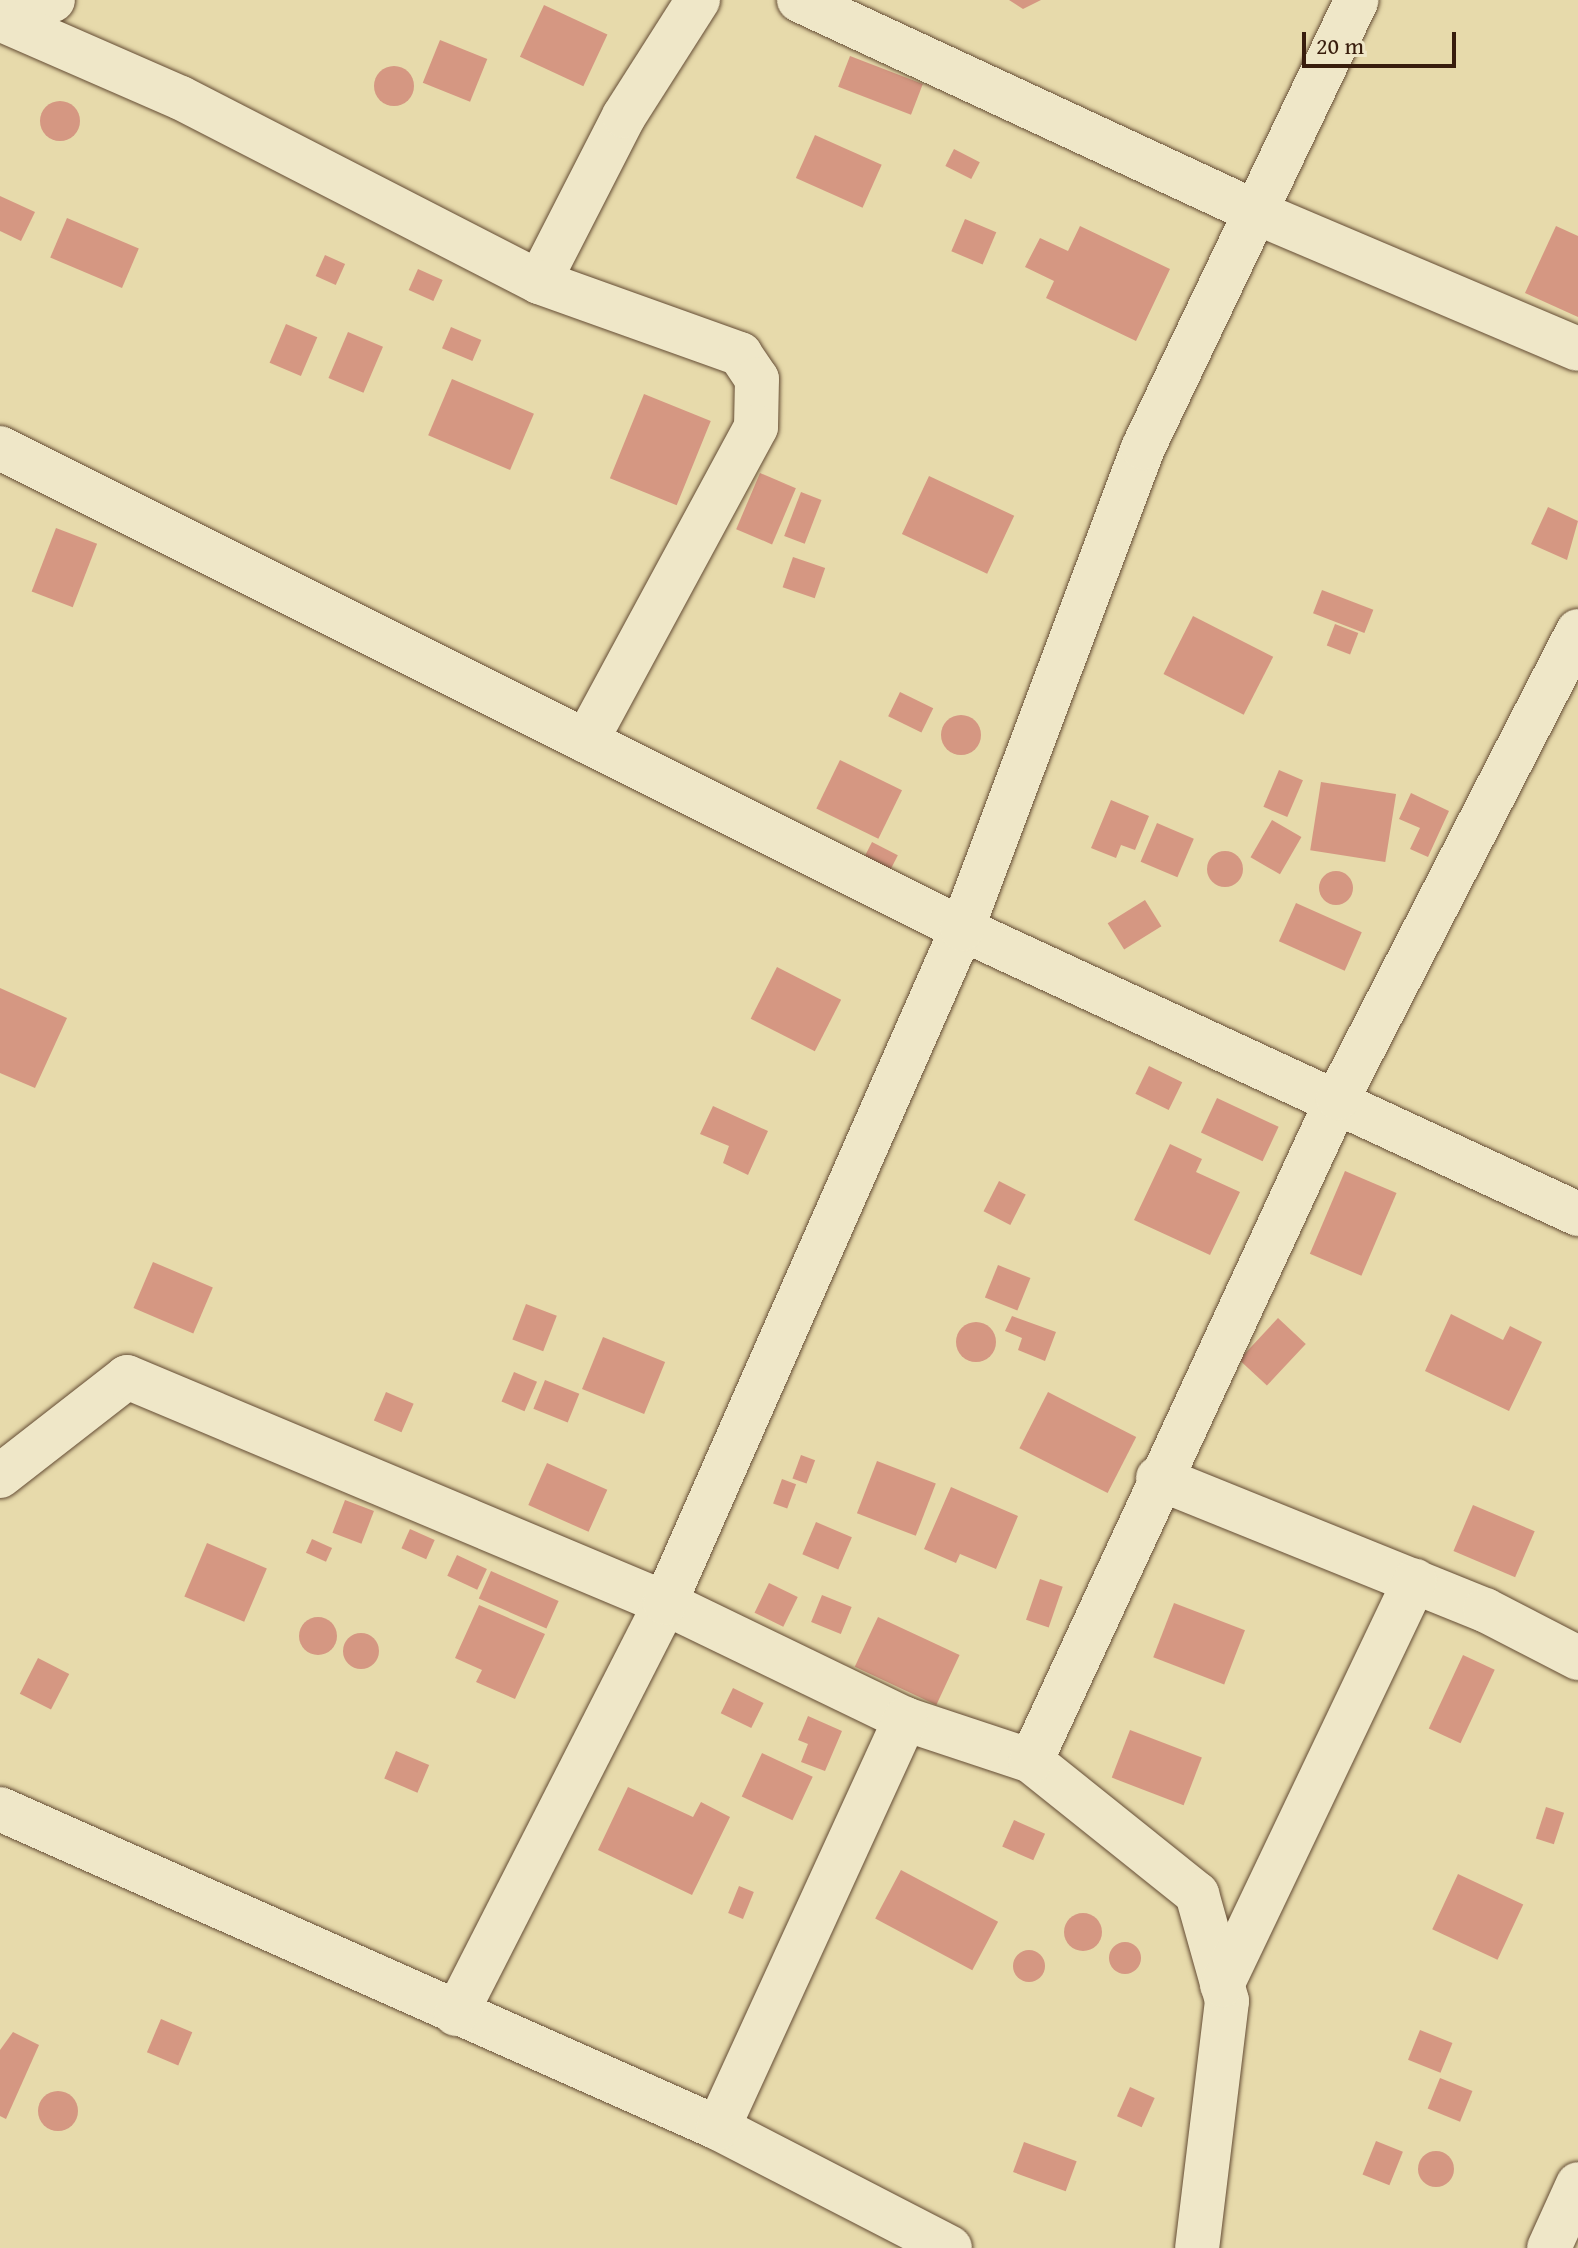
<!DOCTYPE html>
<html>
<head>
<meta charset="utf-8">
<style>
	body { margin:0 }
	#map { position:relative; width:1578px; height:2248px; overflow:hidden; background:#e7daab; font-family:"Gentium Book Plus",serif }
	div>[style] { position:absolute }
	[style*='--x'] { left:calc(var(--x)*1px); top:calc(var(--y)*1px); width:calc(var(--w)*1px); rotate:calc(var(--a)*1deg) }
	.building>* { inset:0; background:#d59782; transform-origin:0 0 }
	.round { border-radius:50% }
	.roads { filter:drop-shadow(0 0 2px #644c34) drop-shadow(0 0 2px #644c34) }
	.minor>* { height:44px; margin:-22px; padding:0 22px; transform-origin:22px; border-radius:22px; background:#efe7c8 }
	span { translate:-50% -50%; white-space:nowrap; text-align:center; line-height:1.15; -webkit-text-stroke:7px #efe7c8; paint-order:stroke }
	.scale { position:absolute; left:1302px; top:32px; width:154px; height:36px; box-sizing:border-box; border:4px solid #381d0d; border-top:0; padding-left:10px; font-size:24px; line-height:28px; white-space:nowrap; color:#381d0d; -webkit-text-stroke:6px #efe7c8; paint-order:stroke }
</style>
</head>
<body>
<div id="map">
	<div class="building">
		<i style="clip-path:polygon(1009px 0,1041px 0,1023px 9px)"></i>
		<i style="left:544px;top:5px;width:70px;height:57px;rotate:25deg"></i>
		<i style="left:440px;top:40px;width:51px;height:46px;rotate:22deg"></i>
		<i style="left:850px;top:56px;width:78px;height:33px;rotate:21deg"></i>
		<i class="round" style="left:374px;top:66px;width:40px;height:40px"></i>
		<i class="round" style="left:40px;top:101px;width:40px;height:40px"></i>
		<i style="left:815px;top:135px;width:73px;height:47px;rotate:24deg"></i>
		<i style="left:954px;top:149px;width:29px;height:19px;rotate:27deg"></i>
		<i style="clip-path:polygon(0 196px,35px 212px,21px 241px,0 231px)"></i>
		<i style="left:67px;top:218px;width:78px;height:43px;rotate:23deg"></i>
		<i style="left:965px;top:219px;width:34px;height:35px;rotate:23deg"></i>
		<i style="clip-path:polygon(1080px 226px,1170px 269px,1136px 341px,1046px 298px,1054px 281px,1025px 267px,1040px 238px,1068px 251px)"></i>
		<i style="clip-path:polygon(1556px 226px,1578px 236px,1578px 317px,1525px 293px)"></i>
		<i style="left:325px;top:255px;width:22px;height:23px;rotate:24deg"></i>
		<i style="left:418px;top:269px;width:27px;height:23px;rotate:24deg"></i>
		<i style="left:286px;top:324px;width:34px;height:42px;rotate:23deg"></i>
		<i style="left:451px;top:327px;width:33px;height:23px;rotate:23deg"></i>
		<i style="left:348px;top:332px;width:38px;height:50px;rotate:23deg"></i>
		<i style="left:452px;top:379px;width:89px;height:61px;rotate:23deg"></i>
		<i style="left:644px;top:394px;width:72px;height:91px;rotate:22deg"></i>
		<i style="left:760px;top:473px;width:39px;height:61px;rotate:23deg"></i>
		<i style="left:929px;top:476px;width:94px;height:64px;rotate:25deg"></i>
		<i style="left:801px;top:492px;width:22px;height:47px;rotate:21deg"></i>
		<i style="clip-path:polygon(1548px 507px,1578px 521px,1567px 560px,1531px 544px)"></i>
		<i style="left:56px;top:528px;width:44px;height:68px;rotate:21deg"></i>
		<i style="left:793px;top:557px;width:34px;height:32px;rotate:19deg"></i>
		<i style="left:1322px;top:590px;width:55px;height:25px;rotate:21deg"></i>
		<i style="left:1193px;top:616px;width:90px;height:65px;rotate:27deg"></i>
		<i style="left:1335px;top:624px;width:25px;height:23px;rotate:21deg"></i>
		<i style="left:900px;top:692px;width:37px;height:27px;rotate:26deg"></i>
		<i class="round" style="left:941px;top:715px;width:40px;height:40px"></i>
		<i style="left:840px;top:760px;width:69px;height:54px;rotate:26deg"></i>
		<i style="left:1279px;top:770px;width:26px;height:40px;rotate:23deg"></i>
		<i style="left:1321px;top:782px;width:76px;height:69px;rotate:9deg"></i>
		<i style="clip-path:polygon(1411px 793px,1449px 811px,1428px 857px,1410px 849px,1420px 828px,1399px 819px)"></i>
		<i style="clip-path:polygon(1111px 800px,1149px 816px,1135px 850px,1121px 845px,1116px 858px,1091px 848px)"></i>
		<i style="left:1272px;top:820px;width:34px;height:43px;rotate:30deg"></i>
		<i style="left:1157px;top:823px;width:40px;height:42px;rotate:23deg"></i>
		<i style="left:872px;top:842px;width:29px;height:27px;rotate:27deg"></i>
		<i class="round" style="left:1207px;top:851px;width:36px;height:36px"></i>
		<i class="round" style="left:1319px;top:871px;width:34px;height:34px"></i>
		<i style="left:1145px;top:900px;width:31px;height:44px;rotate:58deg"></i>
		<i style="left:1296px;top:903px;width:72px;height:42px;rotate:24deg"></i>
		<i style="left:777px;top:967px;width:72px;height:58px;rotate:27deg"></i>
		<i style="clip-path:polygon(0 988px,67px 1018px,35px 1088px,0 1073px)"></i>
		<i style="left:1149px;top:1066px;width:37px;height:31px;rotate:26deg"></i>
		<i style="left:1217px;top:1098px;width:68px;height:38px;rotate:25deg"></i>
		<i style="clip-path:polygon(713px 1106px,768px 1131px,748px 1175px,723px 1163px,729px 1146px,700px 1134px)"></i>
		<i style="clip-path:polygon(1170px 1144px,1202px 1159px,1196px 1172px,1240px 1192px,1210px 1255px,1134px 1220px)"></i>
		<i style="left:1345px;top:1171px;width:56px;height:90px;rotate:23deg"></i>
		<i style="left:999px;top:1181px;width:30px;height:34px;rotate:27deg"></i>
		<i style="left:153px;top:1262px;width:65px;height:50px;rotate:23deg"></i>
		<i style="left:998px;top:1265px;width:35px;height:35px;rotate:22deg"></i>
		<i style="left:526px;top:1304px;width:33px;height:38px;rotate:21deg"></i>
		<i style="clip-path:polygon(1451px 1314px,1503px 1340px,1510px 1326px,1542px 1342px,1509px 1411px,1425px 1371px)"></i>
		<i style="clip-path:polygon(1012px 1316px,1056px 1332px,1045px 1361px,1018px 1350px,1022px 1338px,1005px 1331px)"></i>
		<i style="left:1278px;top:1318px;width:38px;height:57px;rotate:43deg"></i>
		<i class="round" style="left:956px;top:1322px;width:40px;height:40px"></i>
		<i style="left:603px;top:1337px;width:67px;height:56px;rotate:22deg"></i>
		<i style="left:514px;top:1372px;width:25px;height:32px;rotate:23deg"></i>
		<i style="left:545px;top:1380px;width:37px;height:31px;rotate:22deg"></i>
		<i style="left:386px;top:1392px;width:30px;height:31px;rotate:23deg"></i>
		<i style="left:1048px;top:1392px;width:99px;height:63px;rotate:27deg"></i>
		<i style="left:801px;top:1455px;width:15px;height:25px;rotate:20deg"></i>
		<i style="left:877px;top:1461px;width:63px;height:56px;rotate:21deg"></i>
		<i style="left:547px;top:1463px;width:66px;height:46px;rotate:24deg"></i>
		<i style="left:782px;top:1479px;width:15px;height:26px;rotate:20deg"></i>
		<i style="clip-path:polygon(951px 1487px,1018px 1516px,996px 1569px,960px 1554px,956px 1563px,924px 1549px)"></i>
		<i style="left:345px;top:1500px;width:31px;height:35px;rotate:21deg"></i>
		<i style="left:1473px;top:1505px;width:67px;height:50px;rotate:23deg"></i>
		<i style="left:816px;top:1522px;width:39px;height:35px;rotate:23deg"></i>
		<i style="left:410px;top:1529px;width:27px;height:21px;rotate:24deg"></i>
		<i style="left:312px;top:1539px;width:22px;height:15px;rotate:24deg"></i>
		<i style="left:207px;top:1543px;width:65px;height:58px;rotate:23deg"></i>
		<i style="left:457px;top:1555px;width:33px;height:23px;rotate:25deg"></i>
		<i style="left:491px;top:1571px;width:74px;height:30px;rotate:24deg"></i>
		<i style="left:1040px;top:1579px;width:24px;height:43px;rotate:19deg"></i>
		<i style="left:769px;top:1583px;width:32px;height:33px;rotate:26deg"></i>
		<i style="left:822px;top:1595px;width:32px;height:29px;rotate:22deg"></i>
		<i style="left:1174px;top:1603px;width:76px;height:58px;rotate:21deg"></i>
		<i style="clip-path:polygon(479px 1605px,545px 1634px,515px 1699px,476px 1682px,482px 1670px,455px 1658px)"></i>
		<i class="round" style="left:299px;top:1617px;width:38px;height:38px"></i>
		<i style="left:878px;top:1617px;width:90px;height:55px;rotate:25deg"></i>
		<i class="round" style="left:343px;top:1633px;width:36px;height:36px"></i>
		<i style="left:1463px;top:1655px;width:35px;height:81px;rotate:25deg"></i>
		<i style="left:38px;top:1658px;width:35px;height:40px;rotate:27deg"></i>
		<i style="left:733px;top:1688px;width:34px;height:28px;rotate:26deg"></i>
		<i style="clip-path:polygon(808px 1716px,842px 1731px,825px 1771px,801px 1762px,808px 1744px,798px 1740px)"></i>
		<i style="left:1130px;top:1730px;width:77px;height:51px;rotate:21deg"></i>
		<i style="left:396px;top:1751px;width:36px;height:30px;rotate:23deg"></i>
		<i style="left:762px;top:1753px;width:56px;height:48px;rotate:25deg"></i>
		<i style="clip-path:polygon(628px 1787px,693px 1817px,701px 1802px,730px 1817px,692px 1895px,598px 1850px)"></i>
		<i style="left:1546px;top:1807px;width:19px;height:33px;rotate:18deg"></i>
		<i style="left:1014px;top:1820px;width:34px;height:29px;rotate:24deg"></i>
		<i style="left:901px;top:1870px;width:110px;height:55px;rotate:28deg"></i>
		<i style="left:1458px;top:1874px;width:72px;height:61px;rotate:25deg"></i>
		<i style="left:739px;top:1886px;width:16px;height:29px;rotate:22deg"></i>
		<i class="round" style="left:1064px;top:1913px;width:38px;height:38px"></i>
		<i class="round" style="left:1109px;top:1942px;width:32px;height:32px"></i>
		<i class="round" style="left:1013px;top:1950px;width:32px;height:32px"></i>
		<i style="left:161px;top:2019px;width:34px;height:36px;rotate:23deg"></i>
		<i style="left:1420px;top:2030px;width:35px;height:32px;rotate:22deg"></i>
		<i style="clip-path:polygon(13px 2032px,39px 2045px,6px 2119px,0 2116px,0 2050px)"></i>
		<i style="left:1440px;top:2078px;width:35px;height:33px;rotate:22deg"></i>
		<i style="left:1130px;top:2087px;width:27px;height:32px;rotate:24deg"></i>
		<i class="round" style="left:38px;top:2091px;width:40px;height:40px"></i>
		<i style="left:1376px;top:2141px;width:29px;height:36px;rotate:22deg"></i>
		<i style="left:1024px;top:2142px;width:56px;height:32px;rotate:20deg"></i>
		<i class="round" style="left:1418px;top:2151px;width:36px;height:36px"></i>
	</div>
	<div class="roads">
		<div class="minor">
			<i style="--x:799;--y:0;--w:508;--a:24.9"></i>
			<i style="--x:1260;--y:214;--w:345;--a:23"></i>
			<i style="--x:0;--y:15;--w:55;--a:-15.8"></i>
			<i style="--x:0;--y:19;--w:197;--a:23.6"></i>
			<i style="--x:181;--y:98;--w:403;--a:27.2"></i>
			<i style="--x:539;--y:282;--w:186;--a:-62.9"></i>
			<i style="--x:624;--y:116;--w:138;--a:-57.5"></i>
			<i style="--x:539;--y:282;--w:214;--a:19.7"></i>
			<i style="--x:740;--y:354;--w:30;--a:56"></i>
			<i style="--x:757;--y:379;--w:48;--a:91.2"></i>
			<i style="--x:756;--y:427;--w:357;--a:118.4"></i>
			<i style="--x:0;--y:448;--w:1076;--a:26.57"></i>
			<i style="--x:962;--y:929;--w:679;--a:24.83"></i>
			<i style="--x:0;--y:1476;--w:161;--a:-37.9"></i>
			<i style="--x:127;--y:1377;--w:584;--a:22.79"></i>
			<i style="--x:665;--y:1603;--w:267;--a:25.8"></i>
			<i style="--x:905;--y:1719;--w:133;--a:18.4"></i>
			<i style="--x:1031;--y:1761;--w:213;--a:38.7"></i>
			<i style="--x:1197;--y:1894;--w:111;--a:74.3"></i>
			<i style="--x:1227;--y:2001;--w:249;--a:96.9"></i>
			<i style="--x:1158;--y:1478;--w:353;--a:22"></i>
			<i style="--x:1485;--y:1610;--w:105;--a:27.3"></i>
			<i style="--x:1031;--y:1761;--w:731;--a:-65.15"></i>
			<i style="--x:1338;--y:1098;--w:525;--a:-62.8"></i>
			<i style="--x:0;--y:1809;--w:786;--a:23.96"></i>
			<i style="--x:718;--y:2128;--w:261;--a:27.3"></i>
			<i style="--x:1222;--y:1985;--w:448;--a:-64.5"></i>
			<i style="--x:456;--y:2014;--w:461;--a:-63"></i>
			<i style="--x:665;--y:1603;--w:737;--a:-66.22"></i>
			<i style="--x:962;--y:929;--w:514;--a:-69.38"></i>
			<i style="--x:1143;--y:448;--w:496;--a:-64.5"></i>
			<i style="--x:718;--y:2128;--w:450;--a:-65.4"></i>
			<i style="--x:1549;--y:2248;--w:70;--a:-65.6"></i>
		</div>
	</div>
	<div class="scale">20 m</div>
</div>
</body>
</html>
